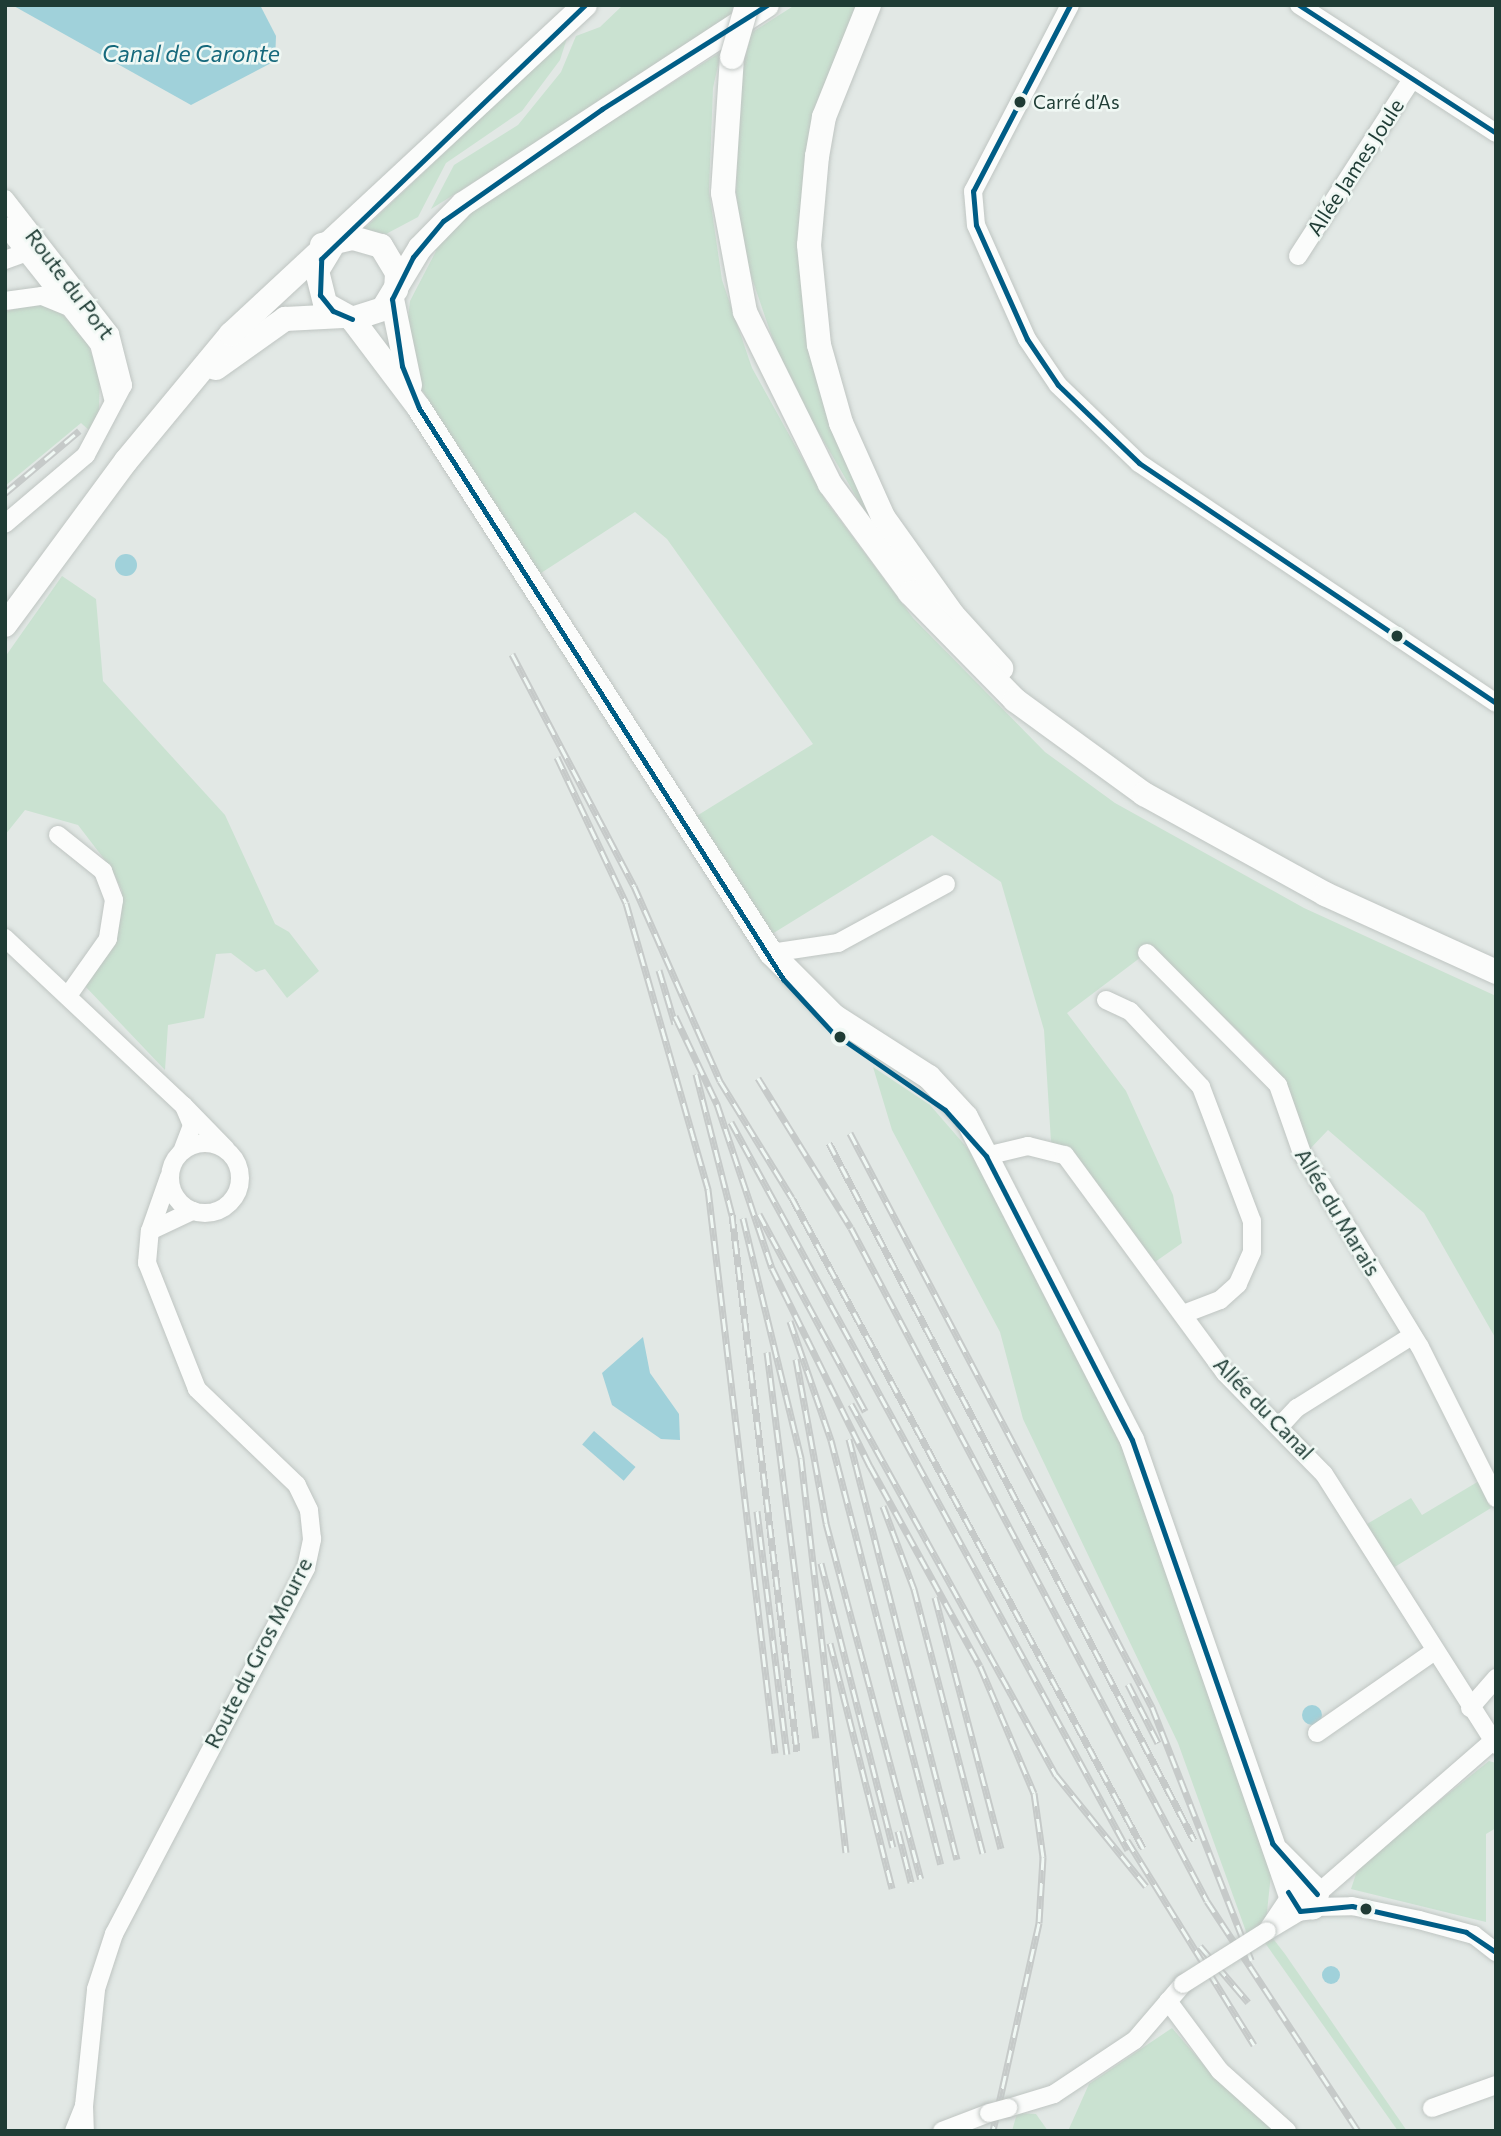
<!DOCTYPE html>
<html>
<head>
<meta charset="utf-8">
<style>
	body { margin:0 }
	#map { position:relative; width:1501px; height:2136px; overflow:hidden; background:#e2e8e5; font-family:Commissioner,sans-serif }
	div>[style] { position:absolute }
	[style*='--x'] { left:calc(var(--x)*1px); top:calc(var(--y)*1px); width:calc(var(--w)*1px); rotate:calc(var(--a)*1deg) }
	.green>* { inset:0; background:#cae2d1 }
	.water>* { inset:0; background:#a0d1da; transform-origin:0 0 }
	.round { border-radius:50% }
	.roads { filter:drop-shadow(0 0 2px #bfc5c2) drop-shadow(0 0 2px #bfc5c2) }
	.street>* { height:18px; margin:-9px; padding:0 9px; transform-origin:9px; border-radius:9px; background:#fbfcfb }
	.street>.ring { margin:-9px; padding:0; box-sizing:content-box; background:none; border:18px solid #fbfcfb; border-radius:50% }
	.secondary>* { height:24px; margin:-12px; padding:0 12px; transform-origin:12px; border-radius:12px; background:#fbfcfb }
	.rail>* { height:7px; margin-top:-3.5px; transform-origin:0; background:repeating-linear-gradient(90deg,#f0f8f4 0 13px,#c6cac9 0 26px); box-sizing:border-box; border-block:2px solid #c6cac9 }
	.bridges { filter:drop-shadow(0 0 2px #bfc5c2) drop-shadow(0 0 2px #bfc5c2) }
	.street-bridge>* { height:18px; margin:-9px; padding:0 9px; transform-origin:9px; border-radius:9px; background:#fbfcfb }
	.secondary-bridge>* { height:24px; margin:-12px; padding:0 12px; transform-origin:12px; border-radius:12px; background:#fbfcfb }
	.bus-1>* { height:5px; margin:-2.5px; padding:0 2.5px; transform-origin:2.5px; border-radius:2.5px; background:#005d86 }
	.dots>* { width:19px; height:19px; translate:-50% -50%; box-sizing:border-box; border:4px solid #f0f8f4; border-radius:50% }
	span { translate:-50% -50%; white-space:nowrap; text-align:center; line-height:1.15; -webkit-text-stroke:5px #f0f8f4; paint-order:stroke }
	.bus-label { font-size:19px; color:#1f3c35 }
	.left { translate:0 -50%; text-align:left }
	.street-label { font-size:21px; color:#1f3c35 }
	.water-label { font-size:23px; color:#16697c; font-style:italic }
	.frame { position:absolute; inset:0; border:7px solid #1f3c35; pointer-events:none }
</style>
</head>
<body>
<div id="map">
	<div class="green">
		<i style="clip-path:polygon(623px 5px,734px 5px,729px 22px,431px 209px,454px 165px,518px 125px,561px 72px,576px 36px,600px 27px)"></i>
		<i style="clip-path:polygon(795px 5px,860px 5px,802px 276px,871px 522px,785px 375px,744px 255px,736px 193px,741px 77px,751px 33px)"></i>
		<i style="clip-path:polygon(568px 35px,560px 60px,522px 111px,446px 163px,418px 217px,386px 234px,363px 230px)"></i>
		<i style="clip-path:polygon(721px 52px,713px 88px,709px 191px,722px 280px,752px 368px,826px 501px,913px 618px,1045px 752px,1115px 803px,1304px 908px,1496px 996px,1496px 1339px,1424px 1213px,1328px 1130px,1308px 1151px,1290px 1097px,1270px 1062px,1153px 948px,1067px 1013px,1126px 1091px,1173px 1195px,1182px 1243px,1155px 1262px,1096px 1184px,1051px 1142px,1044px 1030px,1001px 882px,932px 835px,772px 934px,695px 817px,813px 744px,667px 539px,635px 512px,538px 575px,421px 388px,407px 328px,410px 301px,436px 251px,430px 247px,464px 214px)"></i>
		<i style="clip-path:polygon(35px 303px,56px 308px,85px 337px,100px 376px,99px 410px,90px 431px,81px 423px,5px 486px,5px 312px)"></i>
		<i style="clip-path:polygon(62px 576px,96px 599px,103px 681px,225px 815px,275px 924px,289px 932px,319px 971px,287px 998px,265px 969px,256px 972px,231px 953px,216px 954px,204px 1018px,168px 1025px,165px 1070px,84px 985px,121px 917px,122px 891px,111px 868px,78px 825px,25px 810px,5px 835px,5px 657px)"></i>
		<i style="clip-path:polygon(873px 1067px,930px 1105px,982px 1165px,1121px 1434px,1271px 1874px,1266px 1921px,1248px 1937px,1178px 1743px,1023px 1419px,1000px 1332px,892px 1130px)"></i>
		<i style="clip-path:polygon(1479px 1481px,1491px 1508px,1393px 1568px,1367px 1524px,1411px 1498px,1422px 1515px)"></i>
		<i style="clip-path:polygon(1489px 1761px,1496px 1763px,1496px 1828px,1486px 1834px,1486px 1922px,1351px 1889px,1359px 1865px)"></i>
		<i style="clip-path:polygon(1271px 1936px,1285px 1954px,1407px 2131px,1398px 2131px,1263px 1940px)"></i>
		<i style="clip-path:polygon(1172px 2028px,1211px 2073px,1279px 2131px,1068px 2131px,1089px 2084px)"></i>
		<i style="clip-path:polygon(1017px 2113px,1036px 2114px,1048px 2131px,1012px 2131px)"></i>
	</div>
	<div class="water">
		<i style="clip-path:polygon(12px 5px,260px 5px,276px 36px,275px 61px,191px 105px)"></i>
		<i class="round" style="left:115px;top:554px;width:22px;height:22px"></i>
		<i style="clip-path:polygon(643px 1337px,650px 1373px,679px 1414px,680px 1440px,661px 1439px,612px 1405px,602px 1373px)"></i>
		<i style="left:594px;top:1431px;width:55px;height:18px;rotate:41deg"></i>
		<i class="round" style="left:1302px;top:1705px;width:20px;height:20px"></i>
		<i class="round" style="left:1322px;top:1966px;width:18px;height:18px"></i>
	</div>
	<div class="roads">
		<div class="street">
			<i style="--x:1070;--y:5;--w:210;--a:117.5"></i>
			<i style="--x:973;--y:191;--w:34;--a:85"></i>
			<i style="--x:976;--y:225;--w:125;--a:65.9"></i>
			<i style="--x:1027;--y:339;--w:55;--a:56"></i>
			<i style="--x:1058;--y:385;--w:112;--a:43.9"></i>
			<i style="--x:1139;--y:463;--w:430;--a:33.9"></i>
			<i style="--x:1299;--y:5;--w:235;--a:33"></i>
			<i style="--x:5;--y:199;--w:171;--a:52.1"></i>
			<i style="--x:110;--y:334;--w:53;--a:75.7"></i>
			<i style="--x:123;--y:385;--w:79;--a:117.9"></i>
			<i style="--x:86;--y:455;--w:106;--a:139.6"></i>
			<i style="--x:5;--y:226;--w:151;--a:51.5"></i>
			<i style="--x:99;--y:344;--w:56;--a:75.5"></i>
			<i style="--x:1298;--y:256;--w:211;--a:-57.2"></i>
			<i style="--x:5;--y:260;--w:33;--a:-20"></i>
			<i style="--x:5;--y:301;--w:37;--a:-8"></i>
			<i style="--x:42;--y:296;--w:29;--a:22"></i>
			<i style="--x:58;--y:835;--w:58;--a:38.7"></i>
			<i style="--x:103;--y:871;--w:31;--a:69"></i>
			<i style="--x:114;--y:900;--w:39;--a:99"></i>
			<i style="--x:108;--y:939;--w:67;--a:125.3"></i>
			<i style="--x:5;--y:938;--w:245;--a:43.2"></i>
			<i style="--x:771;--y:953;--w:68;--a:-8.5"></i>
			<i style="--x:838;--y:943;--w:123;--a:-28.6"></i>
			<i style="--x:1147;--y:953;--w:186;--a:45.2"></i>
			<i style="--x:1278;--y:1085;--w:72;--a:70.6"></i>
			<i style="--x:1302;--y:1153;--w:227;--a:58.7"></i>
			<i style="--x:1420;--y:1347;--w:169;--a:63.3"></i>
			<i style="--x:1106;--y:1000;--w:26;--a:25"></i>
			<i style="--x:1130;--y:1011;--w:104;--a:46.9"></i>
			<i style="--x:1201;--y:1087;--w:143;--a:69.2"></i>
			<i style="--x:1252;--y:1221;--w:31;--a:90"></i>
			<i style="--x:1252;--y:1252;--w:35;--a:114"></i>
			<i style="--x:1238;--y:1284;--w:24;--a:138"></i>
			<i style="--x:1220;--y:1300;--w:39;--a:159"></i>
			<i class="ring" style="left:170px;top:1143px;width:52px;height:52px"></i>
			<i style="--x:183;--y:1149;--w:26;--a:-69"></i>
			<i style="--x:192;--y:1125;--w:21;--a:-113"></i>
			<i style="--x:184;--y:1106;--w:60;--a:45.7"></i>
			<i style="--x:986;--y:1156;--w:43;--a:-13.4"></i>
			<i style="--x:1028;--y:1146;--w:38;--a:14"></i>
			<i style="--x:1065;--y:1155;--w:270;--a:53.7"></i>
			<i style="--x:1225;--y:1373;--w:141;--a:45.6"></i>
			<i style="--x:1324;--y:1474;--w:321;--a:57.6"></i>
			<i style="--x:169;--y:1177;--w:57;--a:109.4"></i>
			<i style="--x:150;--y:1231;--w:47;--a:-25.5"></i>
			<i style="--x:1280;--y:1426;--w:25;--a:-47"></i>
			<i style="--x:1297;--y:1408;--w:136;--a:-32.1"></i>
			<i style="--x:1470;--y:1708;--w:40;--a:-49"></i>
			<i style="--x:1317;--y:1733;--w:141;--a:-34.9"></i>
			<i style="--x:1317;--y:1894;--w:232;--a:-41"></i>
			<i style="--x:1289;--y:1898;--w:40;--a:124"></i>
			<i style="--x:1267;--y:1931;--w:39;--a:-31"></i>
			<i style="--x:1313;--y:1907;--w:39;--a:-1"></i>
			<i style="--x:1352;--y:1906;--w:68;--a:11.8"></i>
			<i style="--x:1419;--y:1920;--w:57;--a:15.3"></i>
			<i style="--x:1474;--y:1935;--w:28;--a:38"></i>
			<i style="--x:1168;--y:2001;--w:87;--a:53.4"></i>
			<i style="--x:1220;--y:2071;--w:90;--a:41.8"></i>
			<i style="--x:84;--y:2106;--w:118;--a:-84.1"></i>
			<i style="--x:96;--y:1989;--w:58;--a:-71.9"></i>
			<i style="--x:114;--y:1934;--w:413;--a:-62.3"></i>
			<i style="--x:306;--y:1568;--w:30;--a:-78"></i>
			<i style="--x:312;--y:1539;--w:29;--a:-96"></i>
			<i style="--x:309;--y:1510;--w:28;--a:-116"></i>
			<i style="--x:297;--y:1485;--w:139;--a:-136.2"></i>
			<i style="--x:197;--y:1389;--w:136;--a:-111.6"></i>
			<i style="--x:147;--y:1263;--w:32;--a:-85"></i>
			<i style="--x:1008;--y:2108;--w:48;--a:-16.9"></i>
			<i style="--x:1054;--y:2094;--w:97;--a:-33.7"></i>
			<i style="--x:1135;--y:2040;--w:74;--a:-49.4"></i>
			<i style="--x:1432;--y:2108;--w:68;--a:-19.8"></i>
			<i style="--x:74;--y:2131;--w:27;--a:-68"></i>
			<i style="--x:84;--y:2106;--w:25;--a:88"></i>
			<i style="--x:942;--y:2131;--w:50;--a:-21"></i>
		</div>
		<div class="secondary">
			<i style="--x:869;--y:5;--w:121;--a:111.9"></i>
			<i style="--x:824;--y:117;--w:40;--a:100"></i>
			<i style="--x:817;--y:156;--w:89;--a:95.1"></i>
			<i style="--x:809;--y:245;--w:100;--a:84.3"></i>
			<i style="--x:819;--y:345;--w:81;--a:74.2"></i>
			<i style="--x:841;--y:423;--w:103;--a:65.9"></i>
			<i style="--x:883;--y:517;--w:120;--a:54.5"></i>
			<i style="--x:953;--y:615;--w:72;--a:47.8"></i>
			<i style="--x:732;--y:57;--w:136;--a:93.8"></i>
			<i style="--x:723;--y:193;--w:121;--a:79.5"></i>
			<i style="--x:745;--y:312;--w:192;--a:63.7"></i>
			<i style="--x:830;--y:484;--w:135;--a:53.7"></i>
			<i style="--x:910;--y:593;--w:150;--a:45.5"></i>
			<i style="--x:1015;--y:700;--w:160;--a:36.1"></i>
			<i style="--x:1144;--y:794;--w:207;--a:28.9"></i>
			<i style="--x:1325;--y:894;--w:188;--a:24.5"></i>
			<i style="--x:322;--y:245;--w:32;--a:-13"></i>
			<i style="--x:353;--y:238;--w:29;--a:16"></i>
			<i style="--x:381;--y:246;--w:31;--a:59"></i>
			<i style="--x:397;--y:273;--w:17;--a:93"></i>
			<i style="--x:332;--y:246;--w:29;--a:121"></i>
			<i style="--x:317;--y:271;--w:34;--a:76"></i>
			<i style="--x:325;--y:304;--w:31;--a:29"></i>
			<i style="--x:352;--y:319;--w:33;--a:-18"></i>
			<i style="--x:383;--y:309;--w:71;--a:-58.8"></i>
			<i style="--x:420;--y:248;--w:62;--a:-45.7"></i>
			<i style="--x:463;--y:204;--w:363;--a:-33.2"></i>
			<i style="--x:392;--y:299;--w:88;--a:78.2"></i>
			<i style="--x:352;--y:319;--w:111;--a:53"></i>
			<i style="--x:419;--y:408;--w:649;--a:57.14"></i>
			<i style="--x:771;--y:953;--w:89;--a:45"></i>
			<i style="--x:834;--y:1016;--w:113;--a:32.7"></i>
			<i style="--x:929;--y:1077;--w:54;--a:47.2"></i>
			<i style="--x:966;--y:1117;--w:363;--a:62.8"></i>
			<i style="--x:1132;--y:1440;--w:481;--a:70.8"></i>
			<i style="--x:216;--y:368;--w:85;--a:-35.4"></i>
			<i style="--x:285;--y:319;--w:58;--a:-3"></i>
			<i style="--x:5;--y:625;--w:204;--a:-53.6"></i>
			<i style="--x:126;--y:461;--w:165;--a:-50.4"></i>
			<i style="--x:231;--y:334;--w:483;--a:-42.9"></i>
			<i style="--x:1278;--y:1852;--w:48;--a:45"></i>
			<i style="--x:1312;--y:1886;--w:9;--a:58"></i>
			<i style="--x:1317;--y:1894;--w:14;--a:107"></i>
			<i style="--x:1313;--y:1907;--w:17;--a:173"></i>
			<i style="--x:1296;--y:1909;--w:21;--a:-104"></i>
			<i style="--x:1291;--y:1889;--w:19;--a:-16"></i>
		</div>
	</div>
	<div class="rail">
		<i style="--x:5;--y:493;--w:97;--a:-40"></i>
		<i style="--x:512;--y:654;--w:262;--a:62.3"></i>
		<i style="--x:634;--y:886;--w:213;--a:66.2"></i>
		<i style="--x:720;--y:1081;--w:137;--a:58.4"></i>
		<i style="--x:792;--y:1198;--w:739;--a:61.63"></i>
		<i style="--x:557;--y:757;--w:161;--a:64.7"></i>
		<i style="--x:626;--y:903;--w:298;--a:74"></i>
		<i style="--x:708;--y:1189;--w:568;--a:83.23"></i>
		<i style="--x:659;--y:970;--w:56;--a:73.5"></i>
		<i style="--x:675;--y:1016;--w:98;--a:64.5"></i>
		<i style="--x:717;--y:1104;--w:173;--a:71.5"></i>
		<i style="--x:772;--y:1268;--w:221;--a:63.7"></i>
		<i style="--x:870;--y:1466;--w:228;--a:61.2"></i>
		<i style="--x:980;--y:1666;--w:138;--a:67"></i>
		<i style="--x:1034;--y:1793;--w:65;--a:82"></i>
		<i style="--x:1043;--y:1857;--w:66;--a:93.5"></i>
		<i style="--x:1039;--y:1923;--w:213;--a:102.5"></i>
		<i style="--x:696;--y:1074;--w:146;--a:75.7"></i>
		<i style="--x:732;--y:1215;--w:540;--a:83.09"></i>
		<i style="--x:758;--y:1078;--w:176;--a:58.2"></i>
		<i style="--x:851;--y:1228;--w:761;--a:62.12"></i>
		<i style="--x:1207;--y:1901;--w:275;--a:56.7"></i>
		<i style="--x:731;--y:1122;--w:829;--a:61.4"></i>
		<i style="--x:850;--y:1133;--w:649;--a:62.25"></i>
		<i style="--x:1152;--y:1707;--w:272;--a:68.6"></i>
		<i style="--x:829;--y:1143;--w:787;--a:62.36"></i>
		<i style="--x:759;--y:1214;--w:224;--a:61.7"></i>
		<i style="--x:743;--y:1218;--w:247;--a:76.4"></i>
		<i style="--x:801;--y:1458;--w:397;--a:83.5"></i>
		<i style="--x:790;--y:1321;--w:126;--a:71"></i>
		<i style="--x:831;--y:1440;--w:438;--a:75.5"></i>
		<i style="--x:767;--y:1352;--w:389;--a:82.8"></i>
		<i style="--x:796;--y:1359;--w:167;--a:79.6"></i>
		<i style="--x:826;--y:1523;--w:368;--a:75.1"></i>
		<i style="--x:851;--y:1404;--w:424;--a:61.1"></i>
		<i style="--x:1056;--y:1775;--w:143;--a:51"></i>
		<i style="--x:849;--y:1439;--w:434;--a:75.6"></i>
		<i style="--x:883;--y:1506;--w:89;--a:69.5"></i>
		<i style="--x:914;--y:1589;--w:273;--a:75.4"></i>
		<i style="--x:757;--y:1511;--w:245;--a:83"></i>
		<i style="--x:821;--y:1563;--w:293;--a:75.8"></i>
		<i style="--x:935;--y:1597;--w:260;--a:75.3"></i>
		<i style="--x:830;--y:1643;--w:253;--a:75.8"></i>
		<i style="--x:1128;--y:1684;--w:66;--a:63"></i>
		<i style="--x:898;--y:1831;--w:53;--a:75.7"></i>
		<i style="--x:1127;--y:1840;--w:241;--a:58.2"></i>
		<i style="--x:1200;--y:1946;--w:74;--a:49.4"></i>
	</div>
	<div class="bridges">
		<div class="street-bridge">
			<i style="--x:1183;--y:1984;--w:99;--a:-32.2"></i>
			<i style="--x:989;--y:2113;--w:20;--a:-15"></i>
		</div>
		<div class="secondary-bridge">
			<i style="--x:732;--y:57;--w:54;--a:-73.9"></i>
		</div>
	</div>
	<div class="bus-1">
		<i style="--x:767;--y:5;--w:195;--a:147.8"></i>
		<i style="--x:602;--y:109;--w:194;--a:144.8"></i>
		<i style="--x:443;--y:221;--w:47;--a:129.8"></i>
		<i style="--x:413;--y:257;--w:47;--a:116.6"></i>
		<i style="--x:392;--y:299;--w:68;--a:81.5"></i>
		<i style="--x:402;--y:366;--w:45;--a:68"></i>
		<i style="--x:419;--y:408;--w:677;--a:57.48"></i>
		<i style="--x:783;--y:979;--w:72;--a:47.2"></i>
		<i style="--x:832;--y:1032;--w:137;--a:34.6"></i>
		<i style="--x:945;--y:1110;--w:62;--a:48.3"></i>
		<i style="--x:986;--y:1156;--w:319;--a:62.8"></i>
		<i style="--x:1132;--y:1440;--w:427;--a:70.8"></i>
		<i style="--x:1272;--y:1843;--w:68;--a:48.6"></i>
		<i style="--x:1070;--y:5;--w:210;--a:117.5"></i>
		<i style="--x:973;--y:191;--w:34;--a:85"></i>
		<i style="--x:976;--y:225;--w:125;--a:65.9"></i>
		<i style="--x:1027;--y:339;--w:55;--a:56"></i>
		<i style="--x:1058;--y:385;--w:112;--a:43.9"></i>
		<i style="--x:1139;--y:463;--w:430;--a:33.9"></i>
		<i style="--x:1299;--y:5;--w:235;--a:33"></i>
		<i style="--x:352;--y:319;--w:21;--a:-157"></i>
		<i style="--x:333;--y:311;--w:21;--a:-129"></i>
		<i style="--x:320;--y:295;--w:36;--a:-88"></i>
		<i style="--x:321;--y:259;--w:366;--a:-43.9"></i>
		<i style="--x:1288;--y:1892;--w:22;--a:58"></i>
		<i style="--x:1300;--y:1911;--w:52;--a:-5.5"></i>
		<i style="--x:1352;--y:1906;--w:117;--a:12.8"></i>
		<i style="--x:1466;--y:1932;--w:36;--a:34"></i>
	</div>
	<div class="dots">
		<i style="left:1020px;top:102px;background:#1f3c35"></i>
		<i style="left:1397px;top:636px;background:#1f3c35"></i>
		<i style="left:840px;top:1037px;background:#1f3c35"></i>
		<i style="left:1366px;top:1909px;background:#1f3c35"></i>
	</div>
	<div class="bus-label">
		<span class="left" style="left:1033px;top:102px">Carré d’As</span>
	</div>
	<div class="street-label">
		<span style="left:1355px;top:167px;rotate:-57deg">Allée James Joule</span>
		<span style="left:70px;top:284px;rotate:53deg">Route du Port</span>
		<span style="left:1338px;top:1212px;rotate:59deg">Allée du Marais</span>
		<span style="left:1264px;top:1408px;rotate:46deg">Allée du Canal</span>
		<span style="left:258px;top:1653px;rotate:-63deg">Route du Gros Mourre</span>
	</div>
	<div class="water-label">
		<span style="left:191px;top:53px">Canal de Caronte</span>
	</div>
	<div class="frame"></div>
</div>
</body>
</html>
